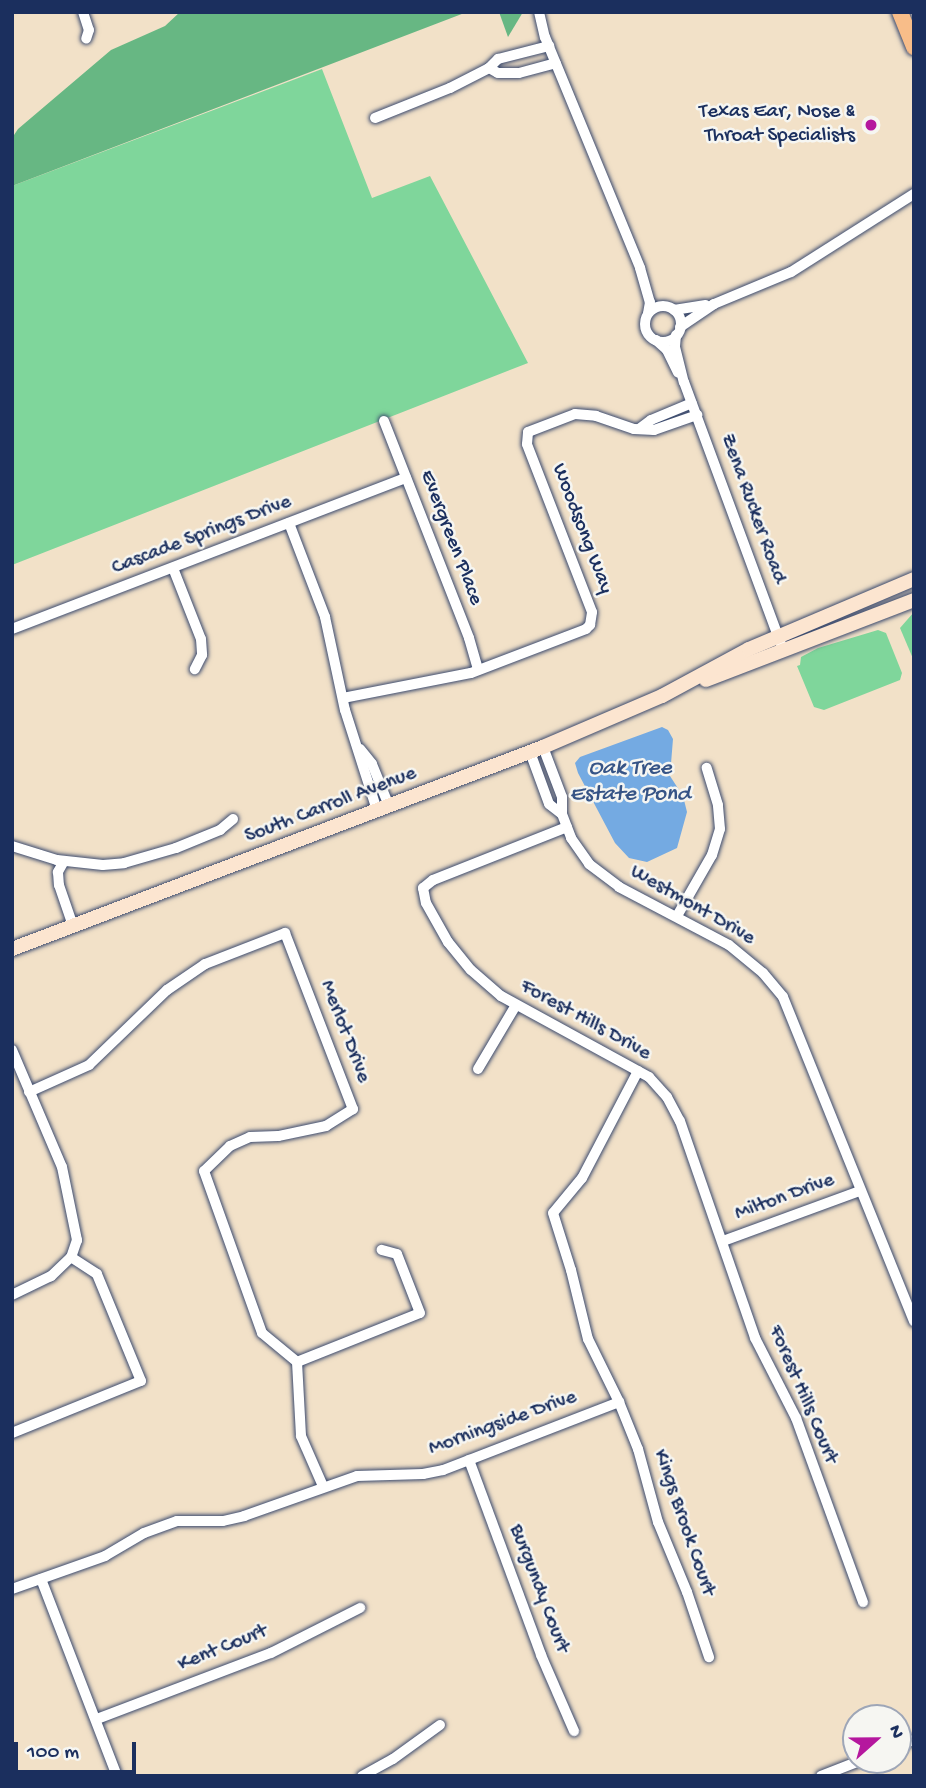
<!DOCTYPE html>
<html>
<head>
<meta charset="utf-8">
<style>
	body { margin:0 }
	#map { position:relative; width:926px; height:1788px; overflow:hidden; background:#f2e1c8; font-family:"Gochi Hand",sans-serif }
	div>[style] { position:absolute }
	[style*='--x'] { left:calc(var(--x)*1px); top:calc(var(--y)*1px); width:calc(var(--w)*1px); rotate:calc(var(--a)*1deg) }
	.green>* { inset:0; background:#7fd69b }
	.forest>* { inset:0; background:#67b783 }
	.water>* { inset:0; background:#74aae2 }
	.roads { filter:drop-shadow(0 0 2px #3b4a6e) drop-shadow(0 0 2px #3b4a6e) }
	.street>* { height:10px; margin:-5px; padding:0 5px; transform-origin:5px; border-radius:5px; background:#fff }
	.street>.ring { margin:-5px; padding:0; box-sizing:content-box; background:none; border:10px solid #fff; border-radius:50% }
	.secondary>* { height:14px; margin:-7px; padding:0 7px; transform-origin:7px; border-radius:7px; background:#fce5d0 }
	.primary>* { height:16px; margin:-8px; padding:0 8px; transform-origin:8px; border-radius:8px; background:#f8bd89 }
	.dots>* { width:19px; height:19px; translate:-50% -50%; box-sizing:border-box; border:4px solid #f6f6f2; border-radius:50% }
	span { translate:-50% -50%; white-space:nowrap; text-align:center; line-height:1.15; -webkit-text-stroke:5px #f6f6f2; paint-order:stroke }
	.poi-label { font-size:21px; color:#1b2f5e }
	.right { translate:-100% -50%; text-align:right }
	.street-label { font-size:21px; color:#1b2f5e }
	.water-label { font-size:23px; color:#365486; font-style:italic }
	.frame { position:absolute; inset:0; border:14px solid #1b2f5e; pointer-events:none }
	.north { position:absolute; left:842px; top:1704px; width:70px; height:70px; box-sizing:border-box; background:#f6f6f2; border:2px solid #9ea6b7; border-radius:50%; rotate:69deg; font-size:19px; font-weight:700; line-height:28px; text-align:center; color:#1b2f5e }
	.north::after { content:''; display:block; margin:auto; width:24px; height:32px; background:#b5179e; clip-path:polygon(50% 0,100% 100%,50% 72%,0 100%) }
	.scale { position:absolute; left:14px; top:1742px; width:122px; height:32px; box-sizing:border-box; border:4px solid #1b2f5e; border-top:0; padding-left:9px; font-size:21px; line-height:24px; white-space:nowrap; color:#1b2f5e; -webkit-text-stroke:5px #f6f6f2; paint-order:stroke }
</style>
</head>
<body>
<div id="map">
	<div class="green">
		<i style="clip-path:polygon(322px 69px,372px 198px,430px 176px,528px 363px,12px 565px,12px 186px)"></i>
		<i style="clip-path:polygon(914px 612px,914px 661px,900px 628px)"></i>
		<i style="clip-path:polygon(878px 630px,886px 633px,902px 673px,900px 680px,824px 710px,814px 707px,797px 666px,800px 665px,801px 657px,818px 648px)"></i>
	</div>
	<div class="forest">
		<i style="clip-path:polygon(180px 12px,467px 12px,12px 186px,12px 138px,18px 129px,111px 50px,165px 26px)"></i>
		<i style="clip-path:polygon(499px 12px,523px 12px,508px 37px)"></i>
	</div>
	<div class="water">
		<i style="clip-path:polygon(662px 727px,668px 730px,673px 739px,670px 776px,683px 796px,687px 812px,677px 848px,647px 862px,629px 858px,615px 843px,578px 773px,575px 763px,580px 757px)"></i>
	</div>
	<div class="roads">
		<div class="street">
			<i style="--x:83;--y:12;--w:19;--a:72"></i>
			<i style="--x:89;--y:30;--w:9;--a:108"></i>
			<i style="--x:539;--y:12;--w:26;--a:77"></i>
			<i style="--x:545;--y:37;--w:250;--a:67.6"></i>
			<i style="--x:640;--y:268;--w:35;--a:74"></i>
			<i style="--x:650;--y:302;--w:11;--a:100"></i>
			<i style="--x:489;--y:68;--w:10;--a:29"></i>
			<i style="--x:498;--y:73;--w:21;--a:0"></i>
			<i style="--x:519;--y:73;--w:38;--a:-15"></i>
			<i style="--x:375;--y:118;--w:81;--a:-21.8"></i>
			<i style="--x:450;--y:88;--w:44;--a:-27.1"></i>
			<i style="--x:489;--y:68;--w:13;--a:-45"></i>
			<i style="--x:498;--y:59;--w:53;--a:-14.3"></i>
			<i class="ring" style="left:645px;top:306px;width:26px;height:26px"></i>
			<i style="--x:674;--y:310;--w:32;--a:-9"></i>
			<i style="--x:680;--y:327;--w:41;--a:-34.1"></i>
			<i style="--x:714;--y:304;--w:83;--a:-22.6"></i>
			<i style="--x:791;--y:272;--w:146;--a:-32.4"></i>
			<i style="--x:676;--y:335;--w:12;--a:95"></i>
			<i style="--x:675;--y:347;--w:36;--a:76"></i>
			<i style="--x:684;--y:382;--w:286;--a:69.7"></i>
			<i style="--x:656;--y:340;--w:15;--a:42"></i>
			<i style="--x:667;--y:350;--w:25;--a:64"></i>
			<i style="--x:384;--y:421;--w:233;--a:68.6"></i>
			<i style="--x:469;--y:638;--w:33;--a:74"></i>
			<i style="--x:639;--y:429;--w:15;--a:-37"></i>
			<i style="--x:651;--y:420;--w:44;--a:-22.5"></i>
			<i style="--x:289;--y:523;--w:101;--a:69"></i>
			<i style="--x:325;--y:617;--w:95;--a:77.9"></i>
			<i style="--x:345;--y:710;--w:105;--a:72.3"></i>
			<i style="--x:173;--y:568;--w:76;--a:68.5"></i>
			<i style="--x:201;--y:639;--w:16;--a:86"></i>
			<i style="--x:202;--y:655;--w:16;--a:117"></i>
			<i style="--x:12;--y:629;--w:422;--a:-21"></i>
			<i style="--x:343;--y:698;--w:130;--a:-11.1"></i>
			<i style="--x:471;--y:673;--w:123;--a:-20.9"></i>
			<i style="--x:586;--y:629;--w:6;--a:-45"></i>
			<i style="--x:590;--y:625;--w:13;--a:-81"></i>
			<i style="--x:592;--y:612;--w:180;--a:-111.2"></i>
			<i style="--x:527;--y:444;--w:12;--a:-85"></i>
			<i style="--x:528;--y:432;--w:50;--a:-21"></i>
			<i style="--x:575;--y:414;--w:21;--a:5"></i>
			<i style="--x:596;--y:416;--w:40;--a:18.9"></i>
			<i style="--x:634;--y:429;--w:20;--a:3"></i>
			<i style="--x:654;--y:430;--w:46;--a:-19.2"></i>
			<i style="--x:543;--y:747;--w:53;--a:69.2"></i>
			<i style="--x:562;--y:797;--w:17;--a:90"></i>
			<i style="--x:562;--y:814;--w:26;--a:69"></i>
			<i style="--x:571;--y:838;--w:32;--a:55"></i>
			<i style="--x:589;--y:864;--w:38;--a:37"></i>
			<i style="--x:619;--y:887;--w:124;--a:27.8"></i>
			<i style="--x:729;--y:945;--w:44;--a:39.5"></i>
			<i style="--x:763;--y:973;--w:31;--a:50"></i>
			<i style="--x:783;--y:997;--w:350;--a:68"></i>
			<i style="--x:360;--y:749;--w:19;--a:51"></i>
			<i style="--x:372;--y:764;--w:45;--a:68"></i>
			<i style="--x:530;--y:752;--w:55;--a:69.9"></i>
			<i style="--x:549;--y:804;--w:16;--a:38"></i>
			<i style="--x:567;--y:827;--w:144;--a:158.4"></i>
			<i style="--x:433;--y:880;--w:13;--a:141"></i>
			<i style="--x:423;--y:888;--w:15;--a:79"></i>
			<i style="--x:426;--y:903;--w:45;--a:60.6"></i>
			<i style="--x:448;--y:942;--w:36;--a:51"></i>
			<i style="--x:471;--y:970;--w:40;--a:41"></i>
			<i style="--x:501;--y:996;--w:169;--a:28.7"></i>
			<i style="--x:649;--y:1077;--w:27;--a:48"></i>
			<i style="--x:667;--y:1097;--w:27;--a:62"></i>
			<i style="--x:680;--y:1121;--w:230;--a:70.9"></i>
			<i style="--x:755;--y:1338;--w:90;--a:62.9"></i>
			<i style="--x:796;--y:1418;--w:196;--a:70"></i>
			<i style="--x:12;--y:846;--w:47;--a:17.3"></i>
			<i style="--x:57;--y:860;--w:46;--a:6.2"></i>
			<i style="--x:103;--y:865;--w:21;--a:-5"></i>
			<i style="--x:124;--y:863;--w:54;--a:-16.1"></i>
			<i style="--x:176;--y:848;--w:48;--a:-22.2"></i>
			<i style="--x:220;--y:830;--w:17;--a:-40"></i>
			<i style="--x:64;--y:861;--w:13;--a:119"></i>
			<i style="--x:58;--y:872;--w:13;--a:86"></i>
			<i style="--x:59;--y:885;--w:43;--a:71.1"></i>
			<i style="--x:677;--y:916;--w:70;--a:-60.2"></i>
			<i style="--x:712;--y:855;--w:27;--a:-73"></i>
			<i style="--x:720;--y:829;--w:24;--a:-95"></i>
			<i style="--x:718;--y:805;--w:39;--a:-107"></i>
			<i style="--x:12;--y:1050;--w:127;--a:66.9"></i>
			<i style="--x:62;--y:1167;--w:75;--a:78.4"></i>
			<i style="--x:77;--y:1240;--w:18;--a:109"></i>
			<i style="--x:71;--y:1257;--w:28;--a:136"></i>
			<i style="--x:51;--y:1276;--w:43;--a:154"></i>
			<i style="--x:478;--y:1069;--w:74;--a:-59.3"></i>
			<i style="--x:638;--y:1071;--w:121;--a:117.6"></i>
			<i style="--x:582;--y:1178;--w:45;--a:129.6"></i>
			<i style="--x:553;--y:1213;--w:60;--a:72.5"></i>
			<i style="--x:571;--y:1270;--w:71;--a:76.2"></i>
			<i style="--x:588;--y:1339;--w:70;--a:63.8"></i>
			<i style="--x:619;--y:1402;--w:51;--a:68"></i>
			<i style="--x:638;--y:1449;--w:76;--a:74.7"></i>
			<i style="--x:658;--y:1522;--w:76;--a:67.5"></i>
			<i style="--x:687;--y:1592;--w:69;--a:71.3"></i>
			<i style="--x:29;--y:1092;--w:66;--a:-24.2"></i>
			<i style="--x:89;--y:1065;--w:108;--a:-43.9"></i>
			<i style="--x:167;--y:990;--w:46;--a:-34.4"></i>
			<i style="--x:205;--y:964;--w:86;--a:-21.2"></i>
			<i style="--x:285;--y:933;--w:189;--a:68.9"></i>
			<i style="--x:353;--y:1109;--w:32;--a:148"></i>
			<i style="--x:326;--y:1126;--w:49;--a:168.2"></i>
			<i style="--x:278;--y:1136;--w:28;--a:178"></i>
			<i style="--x:250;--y:1137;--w:22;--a:156"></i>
			<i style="--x:230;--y:1146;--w:36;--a:136"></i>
			<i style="--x:204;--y:1171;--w:172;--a:70.3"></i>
			<i style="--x:262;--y:1333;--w:45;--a:39.6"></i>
			<i style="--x:297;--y:1362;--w:74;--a:86.9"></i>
			<i style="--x:301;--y:1436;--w:55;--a:66.3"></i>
			<i style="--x:723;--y:1241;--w:146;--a:-20.1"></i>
			<i style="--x:297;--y:1362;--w:132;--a:-21.7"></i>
			<i style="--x:420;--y:1313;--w:63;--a:-111.3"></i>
			<i style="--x:397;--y:1254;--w:16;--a:-165"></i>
			<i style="--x:12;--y:1433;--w:139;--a:-22"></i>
			<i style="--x:141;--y:1381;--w:116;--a:-112.4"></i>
			<i style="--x:97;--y:1274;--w:31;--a:-147"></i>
			<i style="--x:469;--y:1460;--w:208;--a:69.7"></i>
			<i style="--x:541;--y:1655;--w:83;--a:66.5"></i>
			<i style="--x:41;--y:1579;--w:211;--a:68.9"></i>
			<i style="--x:12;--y:1589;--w:99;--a:-19.5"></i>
			<i style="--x:105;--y:1556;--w:45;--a:-30.5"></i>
			<i style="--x:144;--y:1533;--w:35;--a:-20"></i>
			<i style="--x:177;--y:1521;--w:46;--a:0"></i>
			<i style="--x:223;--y:1521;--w:22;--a:-13"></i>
			<i style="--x:244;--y:1516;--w:120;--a:-19.5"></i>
			<i style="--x:357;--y:1476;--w:66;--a:-1.7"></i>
			<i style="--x:423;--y:1474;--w:20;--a:-11"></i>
			<i style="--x:443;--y:1470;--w:189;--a:-21.1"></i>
			<i style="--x:97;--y:1719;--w:186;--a:-20.8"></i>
			<i style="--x:271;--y:1653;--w:100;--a:-26.8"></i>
			<i style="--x:898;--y:1746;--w:17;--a:-21"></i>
			<i style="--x:362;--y:1776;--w:35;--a:-29"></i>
			<i style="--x:393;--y:1759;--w:58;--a:-35.9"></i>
			<i style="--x:821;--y:1776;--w:44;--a:-21.3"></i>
		</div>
		<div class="secondary">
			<i style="--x:706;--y:680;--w:223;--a:-21"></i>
			<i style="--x:12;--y:949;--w:568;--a:-20.83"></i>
			<i style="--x:543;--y:747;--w:129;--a:-23.2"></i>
			<i style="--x:662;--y:696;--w:99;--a:-28.4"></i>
			<i style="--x:749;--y:649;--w:179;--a:-23"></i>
		</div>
		<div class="primary">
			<i style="--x:900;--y:12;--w:38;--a:68"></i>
		</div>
	</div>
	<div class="dots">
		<i style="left:871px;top:125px;background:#b5179e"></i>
	</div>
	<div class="poi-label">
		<span class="right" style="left:855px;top:125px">Texas Ear, Nose &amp;<br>Throat Specialists</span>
	</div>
	<div class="street-label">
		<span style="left:752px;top:509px;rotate:70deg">Zena Rucker Road</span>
		<span style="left:581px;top:529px;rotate:69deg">Woodsong Way</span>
		<span style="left:202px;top:536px;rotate:-21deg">Cascade Springs Drive</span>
		<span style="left:450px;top:538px;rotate:69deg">Evergreen Place</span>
		<span style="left:331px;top:806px;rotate:-21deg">South Carroll Avenue</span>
		<span style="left:692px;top:906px;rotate:30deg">Westmont Drive</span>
		<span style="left:585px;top:1021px;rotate:29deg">Forest Hills Drive</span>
		<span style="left:344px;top:1032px;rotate:69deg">Merlot Drive</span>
		<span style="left:785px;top:1198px;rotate:-20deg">Milton Drive</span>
		<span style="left:802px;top:1395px;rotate:67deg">Forest Hills Court</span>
		<span style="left:503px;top:1424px;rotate:-20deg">Morningside Drive</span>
		<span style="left:683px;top:1523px;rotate:71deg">Kings Brook Court</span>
		<span style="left:538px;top:1589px;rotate:69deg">Burgundy Court</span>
		<span style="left:223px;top:1649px;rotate:-22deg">Kent Court</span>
	</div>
	<div class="water-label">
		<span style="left:630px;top:782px">Oak Tree<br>Estate Pond</span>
	</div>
	<div class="frame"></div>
	<div class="north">N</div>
	<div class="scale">100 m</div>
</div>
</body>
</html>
